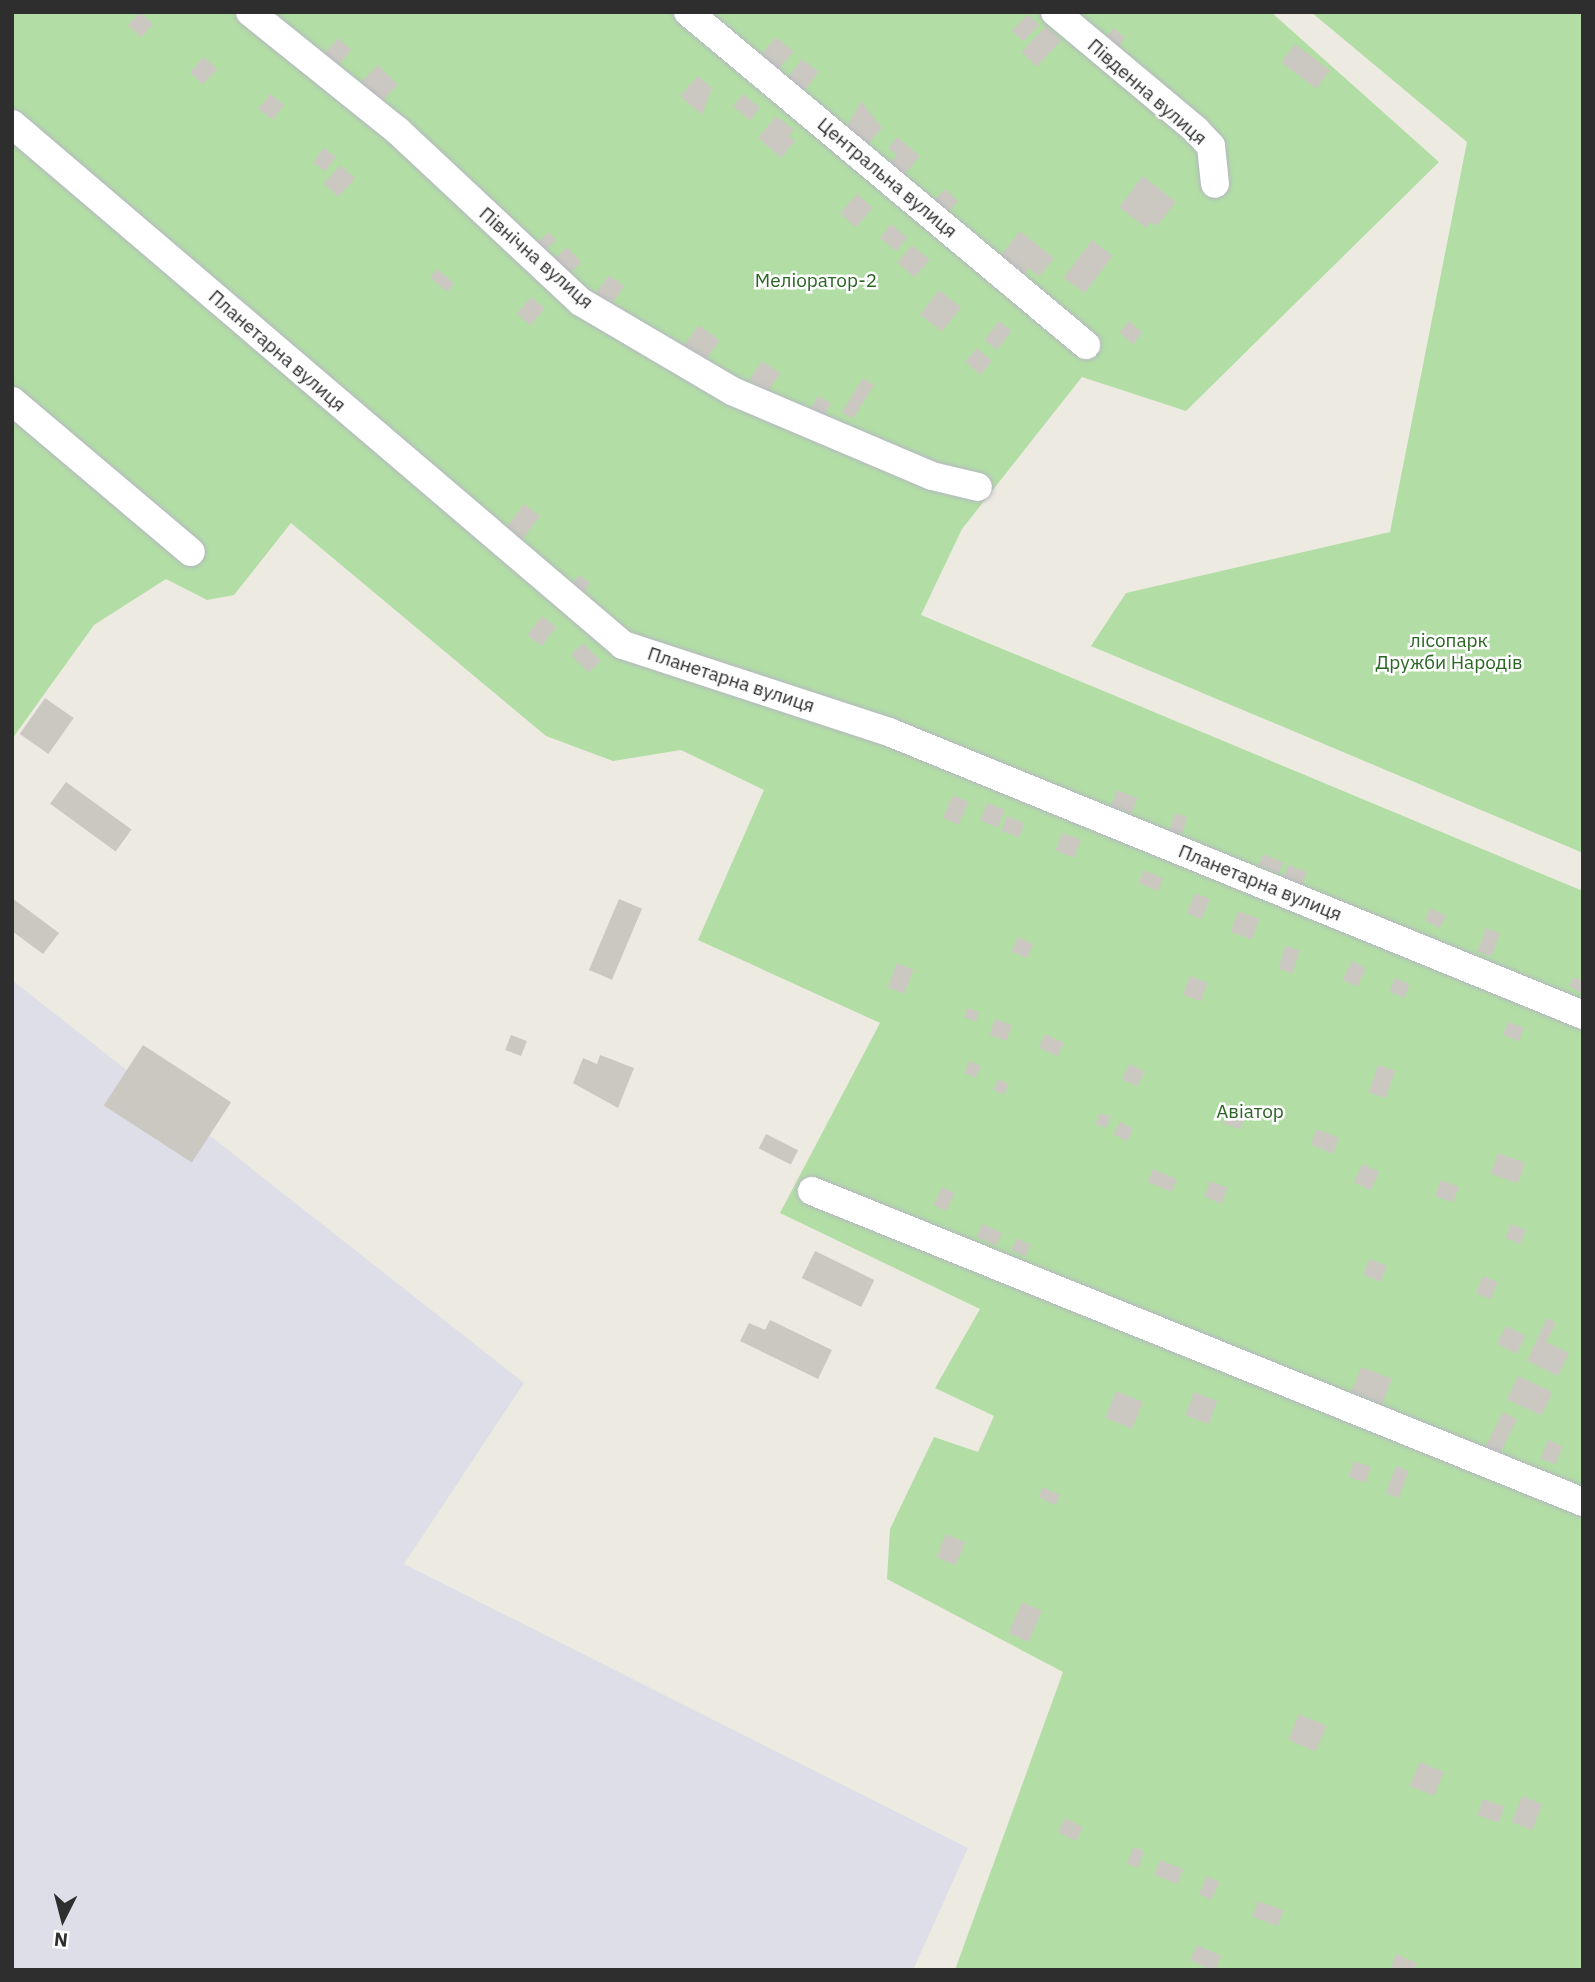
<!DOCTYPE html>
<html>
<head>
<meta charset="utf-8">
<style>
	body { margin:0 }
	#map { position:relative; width:1595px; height:1982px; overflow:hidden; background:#edeae2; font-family:"IBM Plex Sans",sans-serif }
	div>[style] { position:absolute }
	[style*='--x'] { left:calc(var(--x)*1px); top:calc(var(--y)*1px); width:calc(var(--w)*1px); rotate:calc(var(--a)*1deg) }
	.airport>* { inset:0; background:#dddee7 }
	.green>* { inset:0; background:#b2dea5 }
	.building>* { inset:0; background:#cac8c0; transform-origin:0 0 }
	.roads { filter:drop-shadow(0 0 2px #b5b6c0) drop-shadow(0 0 2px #b5b6c0) }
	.minor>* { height:28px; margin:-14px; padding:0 14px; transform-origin:14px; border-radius:14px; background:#fff }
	span { translate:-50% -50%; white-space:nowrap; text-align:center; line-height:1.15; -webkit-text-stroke:5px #fff; paint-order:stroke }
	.street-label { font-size:19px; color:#2e2e2e }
	.park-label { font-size:19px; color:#2a6523 }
	.frame { position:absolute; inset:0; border:14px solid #2e2e2e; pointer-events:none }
	.north { position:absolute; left:28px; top:1884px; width:70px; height:70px; -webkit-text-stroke:5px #fff; paint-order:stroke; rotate:186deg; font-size:19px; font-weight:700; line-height:28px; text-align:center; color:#2e2e2e }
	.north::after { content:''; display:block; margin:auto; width:24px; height:32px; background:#2e2e2e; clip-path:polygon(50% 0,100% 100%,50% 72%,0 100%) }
</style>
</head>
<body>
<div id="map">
	<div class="airport">
		<i style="clip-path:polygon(12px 980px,524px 1383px,404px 1564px,968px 1848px,913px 1970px,12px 1970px)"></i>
	</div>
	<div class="green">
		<i style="clip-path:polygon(12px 12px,1271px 12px,1439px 162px,1186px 411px,1082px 377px,962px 529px,921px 615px,1583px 891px,1583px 1970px,955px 1970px,1063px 1672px,887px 1579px,890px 1529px,934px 1437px,978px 1452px,994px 1416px,935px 1388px,980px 1309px,780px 1213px,880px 1023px,698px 940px,764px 790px,681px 750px,613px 761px,546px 736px,291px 523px,234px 595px,207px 600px,166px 579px,94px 625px,12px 739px)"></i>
		<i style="clip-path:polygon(1311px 12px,1583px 12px,1583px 853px,1091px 646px,1126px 593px,1390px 532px,1467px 142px)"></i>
	</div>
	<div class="building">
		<i style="left:140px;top:12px;width:18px;height:18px;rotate:43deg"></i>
		<i style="left:1028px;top:14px;width:16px;height:23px;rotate:45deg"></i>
		<i style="left:1046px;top:26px;width:21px;height:36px;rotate:43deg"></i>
		<i style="left:1114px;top:28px;width:15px;height:23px;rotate:42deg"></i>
		<i style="left:776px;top:37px;width:23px;height:26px;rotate:40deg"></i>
		<i style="left:338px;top:38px;width:18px;height:23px;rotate:41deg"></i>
		<i style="left:1295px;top:44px;width:44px;height:23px;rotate:37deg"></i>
		<i style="left:204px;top:57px;width:18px;height:21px;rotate:43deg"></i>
		<i style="left:802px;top:59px;width:21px;height:24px;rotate:37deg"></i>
		<i style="left:378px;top:65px;width:28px;height:27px;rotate:45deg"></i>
		<i style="clip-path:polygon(698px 76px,712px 88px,702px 115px,680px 96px)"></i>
		<i style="left:270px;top:94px;width:18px;height:19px;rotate:38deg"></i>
		<i style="left:743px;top:94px;width:22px;height:16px;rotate:39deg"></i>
		<i style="clip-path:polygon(861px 101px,882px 128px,861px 152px,842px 136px)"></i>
		<i style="clip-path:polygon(776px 116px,794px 130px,789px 136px,795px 141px,781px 158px,758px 138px)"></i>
		<i style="clip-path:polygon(897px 137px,920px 156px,903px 176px,889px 164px,897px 155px,888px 148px)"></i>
		<i style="left:324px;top:148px;width:15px;height:18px;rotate:37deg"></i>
		<i style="left:340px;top:165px;width:20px;height:25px;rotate:41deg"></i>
		<i style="clip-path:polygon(1143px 176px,1176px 202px,1157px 226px,1151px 222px,1146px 228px,1119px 207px)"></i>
		<i style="left:945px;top:189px;width:18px;height:17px;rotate:43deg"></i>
		<i style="left:857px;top:194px;width:21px;height:26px;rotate:41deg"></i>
		<i style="left:891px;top:224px;width:21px;height:18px;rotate:39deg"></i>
		<i style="clip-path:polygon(1020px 231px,1054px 258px,1039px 277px,1029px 268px,1022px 277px,999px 258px)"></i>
		<i style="left:549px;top:232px;width:11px;height:20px;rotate:49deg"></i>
		<i style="left:1092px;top:240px;width:26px;height:47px;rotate:37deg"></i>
		<i style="left:912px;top:245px;width:23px;height:23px;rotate:40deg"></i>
		<i style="left:567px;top:247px;width:21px;height:19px;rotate:47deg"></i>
		<i style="left:437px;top:269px;width:23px;height:11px;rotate:40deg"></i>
		<i style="left:609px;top:275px;width:19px;height:24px;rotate:36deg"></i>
		<i style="left:939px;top:290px;width:28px;height:31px;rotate:38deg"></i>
		<i style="left:531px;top:297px;width:18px;height:22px;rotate:41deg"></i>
		<i style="left:999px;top:321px;width:16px;height:24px;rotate:38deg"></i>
		<i style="left:1129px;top:321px;width:18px;height:15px;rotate:41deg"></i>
		<i style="left:699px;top:325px;width:26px;height:26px;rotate:37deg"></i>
		<i style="left:977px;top:348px;width:20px;height:18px;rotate:41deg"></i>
		<i style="left:762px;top:361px;width:22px;height:23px;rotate:34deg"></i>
		<i style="left:863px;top:378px;width:13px;height:40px;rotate:32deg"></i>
		<i style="left:818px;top:396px;width:15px;height:14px;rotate:28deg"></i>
		<i style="left:524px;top:504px;width:20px;height:29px;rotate:37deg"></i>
		<i style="left:579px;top:575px;width:14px;height:16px;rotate:36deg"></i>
		<i style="left:542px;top:616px;width:18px;height:24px;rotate:38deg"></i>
		<i style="left:583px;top:643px;width:25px;height:17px;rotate:45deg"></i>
		<i style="left:45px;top:698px;width:35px;height:44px;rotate:35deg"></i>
		<i style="left:66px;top:782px;width:81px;height:27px;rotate:36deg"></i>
		<i style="left:1117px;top:790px;width:22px;height:17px;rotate:21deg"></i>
		<i style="left:953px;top:795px;width:17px;height:25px;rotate:24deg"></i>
		<i style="left:987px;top:803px;width:19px;height:19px;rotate:21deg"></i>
		<i style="left:1175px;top:813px;width:13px;height:21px;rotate:18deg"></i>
		<i style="left:1007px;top:816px;width:19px;height:16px;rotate:21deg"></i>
		<i style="left:1062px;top:833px;width:20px;height:19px;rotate:20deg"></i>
		<i style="left:1263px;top:854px;width:22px;height:12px;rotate:22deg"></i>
		<i style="left:1288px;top:865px;width:20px;height:16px;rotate:20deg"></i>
		<i style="left:1144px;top:870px;width:21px;height:14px;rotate:23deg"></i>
		<i style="left:1195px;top:893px;width:16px;height:22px;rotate:22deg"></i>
		<i style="clip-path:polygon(12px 898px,59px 933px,43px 954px,12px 931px)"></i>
		<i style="left:619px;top:899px;width:25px;height:77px;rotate:23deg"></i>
		<i style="left:1431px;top:908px;width:17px;height:14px;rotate:28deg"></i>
		<i style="left:1238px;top:911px;width:23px;height:22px;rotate:20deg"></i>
		<i style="left:1486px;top:928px;width:15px;height:25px;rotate:20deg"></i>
		<i style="left:1018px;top:937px;width:17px;height:16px;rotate:24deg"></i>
		<i style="left:1285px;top:946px;width:15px;height:24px;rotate:16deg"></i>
		<i style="left:1352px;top:961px;width:16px;height:21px;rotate:27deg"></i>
		<i style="left:897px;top:963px;width:18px;height:26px;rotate:22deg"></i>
		<i style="left:1190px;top:976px;width:19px;height:20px;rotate:21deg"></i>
		<i style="clip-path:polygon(1574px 977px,1583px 981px,1583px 994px,1569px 986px)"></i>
		<i style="left:1395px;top:978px;width:16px;height:15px;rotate:22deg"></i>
		<i style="left:967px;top:1008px;width:13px;height:10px;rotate:18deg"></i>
		<i style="left:995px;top:1019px;width:18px;height:17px;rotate:19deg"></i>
		<i style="left:1508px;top:1022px;width:17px;height:14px;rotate:21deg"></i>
		<i style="left:1045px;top:1034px;width:21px;height:15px;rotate:25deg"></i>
		<i style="left:511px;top:1035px;width:17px;height:16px;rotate:21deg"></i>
		<i style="left:143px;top:1045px;width:105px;height:72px;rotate:33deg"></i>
		<i style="clip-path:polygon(600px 1055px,634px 1068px,618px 1108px,573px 1083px,583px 1058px,597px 1064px)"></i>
		<i style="left:969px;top:1061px;width:13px;height:13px;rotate:23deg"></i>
		<i style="left:1129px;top:1064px;width:17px;height:17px;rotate:24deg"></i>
		<i style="left:1378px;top:1065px;width:18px;height:29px;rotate:19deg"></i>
		<i style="left:998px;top:1079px;width:12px;height:12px;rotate:24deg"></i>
		<i style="left:1229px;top:1105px;width:19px;height:19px;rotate:21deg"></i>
		<i style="clip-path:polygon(1100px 1113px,1111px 1117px,1106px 1128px,1095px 1124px)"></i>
		<i style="left:1120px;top:1122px;width:15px;height:14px;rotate:28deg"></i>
		<i style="left:1317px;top:1129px;width:24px;height:17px;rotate:22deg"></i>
		<i style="left:766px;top:1134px;width:36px;height:16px;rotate:27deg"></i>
		<i style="left:1498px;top:1153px;width:29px;height:22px;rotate:20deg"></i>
		<i style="left:1362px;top:1164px;width:19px;height:20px;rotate:25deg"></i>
		<i style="left:1153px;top:1169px;width:26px;height:14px;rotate:23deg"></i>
		<i style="left:1441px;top:1180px;width:19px;height:17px;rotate:21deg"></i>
		<i style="left:1210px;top:1181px;width:19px;height:17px;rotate:21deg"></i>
		<i style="left:942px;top:1187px;width:14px;height:20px;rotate:25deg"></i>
		<i style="left:982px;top:1224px;width:22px;height:14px;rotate:24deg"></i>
		<i style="left:1511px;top:1224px;width:16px;height:15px;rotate:22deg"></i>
		<i style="left:1017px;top:1238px;width:16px;height:13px;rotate:27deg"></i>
		<i style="left:815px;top:1251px;width:66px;height:30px;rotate:26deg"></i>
		<i style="left:1369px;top:1259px;width:19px;height:17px;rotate:21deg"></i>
		<i style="left:1483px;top:1276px;width:16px;height:19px;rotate:22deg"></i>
		<i style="clip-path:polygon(1547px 1318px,1556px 1323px,1546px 1342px,1569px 1353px,1558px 1376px,1527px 1361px)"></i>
		<i style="clip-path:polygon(770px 1320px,832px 1350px,818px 1379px,740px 1341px,749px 1323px,765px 1330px)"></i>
		<i style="left:1506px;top:1326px;width:22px;height:20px;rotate:27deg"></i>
		<i style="left:1361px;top:1367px;width:33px;height:27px;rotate:21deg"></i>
		<i style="left:1518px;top:1376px;width:38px;height:26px;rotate:25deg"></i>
		<i style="left:1116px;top:1391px;width:29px;height:29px;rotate:22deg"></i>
		<i style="left:1194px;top:1392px;width:25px;height:25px;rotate:21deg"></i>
		<i style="left:1503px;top:1412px;width:16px;height:45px;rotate:27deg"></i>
		<i style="left:1548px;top:1440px;width:16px;height:20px;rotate:22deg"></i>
		<i style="left:1354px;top:1461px;width:18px;height:17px;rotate:19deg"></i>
		<i style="left:1396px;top:1466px;width:14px;height:29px;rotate:21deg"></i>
		<i style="left:1043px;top:1487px;width:19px;height:11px;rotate:25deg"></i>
		<i style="left:946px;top:1534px;width:21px;height:25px;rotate:23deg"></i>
		<i style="left:1022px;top:1602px;width:22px;height:34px;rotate:24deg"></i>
		<i style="left:1299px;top:1714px;width:30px;height:28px;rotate:23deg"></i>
		<i style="left:1420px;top:1762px;width:26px;height:26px;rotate:23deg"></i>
		<i style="left:1522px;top:1796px;width:22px;height:28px;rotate:22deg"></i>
		<i style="left:1483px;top:1799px;width:23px;height:17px;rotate:20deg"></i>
		<i style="left:1065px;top:1818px;width:20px;height:16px;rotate:27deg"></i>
		<i style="left:1133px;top:1847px;width:12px;height:18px;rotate:20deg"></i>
		<i style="left:1160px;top:1860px;width:25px;height:16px;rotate:21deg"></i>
		<i style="left:1207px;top:1876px;width:14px;height:20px;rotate:25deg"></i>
		<i style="left:1258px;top:1901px;width:27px;height:17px;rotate:20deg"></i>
		<i style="left:1197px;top:1945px;width:27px;height:17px;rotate:24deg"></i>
		<i style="clip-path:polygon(1396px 1954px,1417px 1963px,1414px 1970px,1390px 1970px)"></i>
	</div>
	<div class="roads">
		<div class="minor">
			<i style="--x:250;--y:12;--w:190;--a:38.8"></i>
			<i style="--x:398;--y:131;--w:250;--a:43.1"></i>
			<i style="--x:581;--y:302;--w:175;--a:30.5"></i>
			<i style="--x:732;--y:391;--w:217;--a:23"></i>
			<i style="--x:932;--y:476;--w:47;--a:13.4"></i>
			<i style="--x:688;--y:12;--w:519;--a:39.92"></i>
			<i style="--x:1055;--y:12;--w:184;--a:39.9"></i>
			<i style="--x:1196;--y:130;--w:22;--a:47"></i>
			<i style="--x:1211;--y:146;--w:38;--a:84"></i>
			<i style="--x:12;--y:124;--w:803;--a:40.45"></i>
			<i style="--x:623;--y:645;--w:280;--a:18.1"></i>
			<i style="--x:889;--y:732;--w:749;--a:22.18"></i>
			<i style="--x:12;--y:401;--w:234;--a:40.2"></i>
			<i style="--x:812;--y:1191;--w:831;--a:21.97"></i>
		</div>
	</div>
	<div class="street-label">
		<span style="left:1147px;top:92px;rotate:41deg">Південна вулиця</span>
		<span style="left:887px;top:178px;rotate:40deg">Центральна вулиця</span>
		<span style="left:536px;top:258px;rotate:41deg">Північна вулиця</span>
		<span style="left:277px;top:351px;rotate:41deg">Планетарна вулиця</span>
		<span style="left:731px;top:680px;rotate:18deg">Планетарна вулиця</span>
		<span style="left:1260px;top:883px;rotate:22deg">Планетарна вулиця</span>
	</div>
	<div class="park-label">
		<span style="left:816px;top:281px">Меліоратор-2</span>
		<span style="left:1449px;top:652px">лісопарк<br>Дружби Народів</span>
		<span style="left:1250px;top:1112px">Авіатор</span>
	</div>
	<div class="frame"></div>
	<div class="north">N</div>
</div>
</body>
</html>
